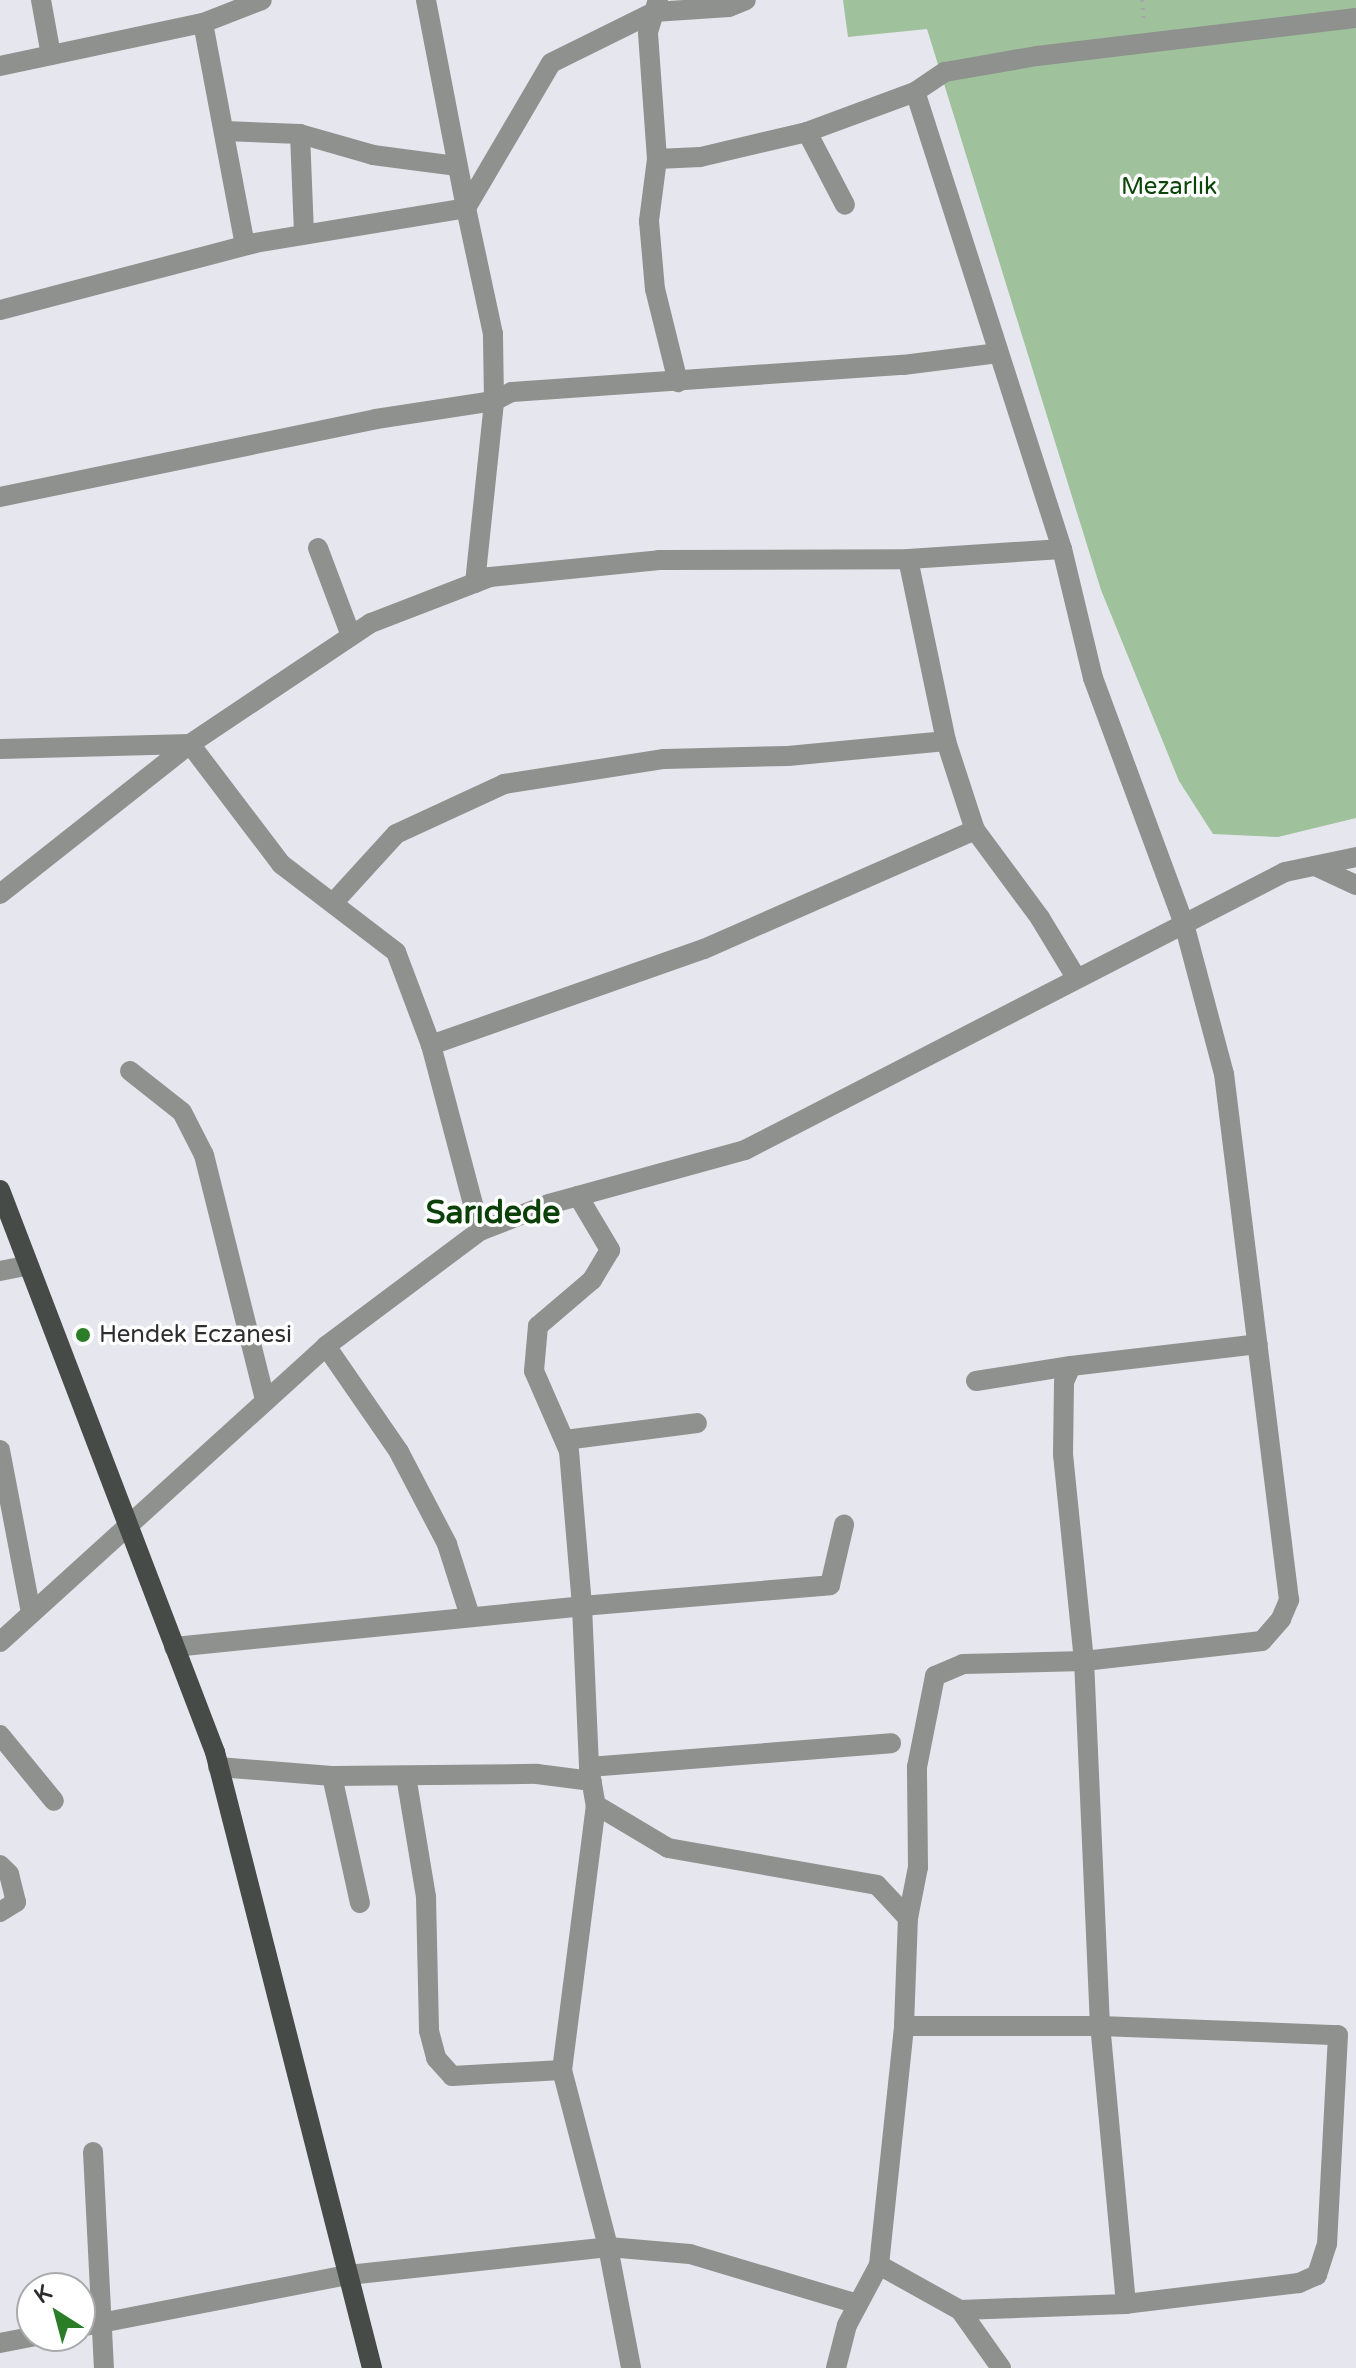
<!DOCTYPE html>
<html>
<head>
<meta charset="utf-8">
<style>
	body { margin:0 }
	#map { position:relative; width:1356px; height:2368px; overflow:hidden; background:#e6e6ee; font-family:"Varela Round",sans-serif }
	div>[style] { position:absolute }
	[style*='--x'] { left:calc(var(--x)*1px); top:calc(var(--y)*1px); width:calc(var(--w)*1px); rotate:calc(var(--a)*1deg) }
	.green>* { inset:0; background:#9fc19b }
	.path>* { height:4px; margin-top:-2px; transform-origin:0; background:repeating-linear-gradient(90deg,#a6a6ad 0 2px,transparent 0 8px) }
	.minor>* { height:20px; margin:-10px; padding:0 10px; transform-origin:10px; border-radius:10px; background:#8e918e }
	.major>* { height:20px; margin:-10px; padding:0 10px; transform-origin:10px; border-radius:10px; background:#474b47 }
	.dots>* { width:22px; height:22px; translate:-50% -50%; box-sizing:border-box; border:4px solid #fff; border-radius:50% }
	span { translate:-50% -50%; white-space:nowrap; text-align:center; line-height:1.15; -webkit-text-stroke:7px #fff; paint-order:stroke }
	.park-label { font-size:24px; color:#0b4509 }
	.poi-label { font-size:24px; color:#2e2e31 }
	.left { translate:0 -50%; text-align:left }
	.district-label { font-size:32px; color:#0b4109; font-weight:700 }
	.north { position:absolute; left:16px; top:2272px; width:80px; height:80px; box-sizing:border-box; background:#fff; border:2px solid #ababad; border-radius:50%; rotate:324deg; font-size:22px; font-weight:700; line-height:32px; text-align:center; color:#2e2e31 }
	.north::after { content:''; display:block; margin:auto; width:28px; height:36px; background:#2c7d28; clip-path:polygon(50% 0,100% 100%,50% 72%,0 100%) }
</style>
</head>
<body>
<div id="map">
	<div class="green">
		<i style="clip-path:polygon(843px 0,1356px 0,1356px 818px,1278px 837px,1213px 834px,1179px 781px,1101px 590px,927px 29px,848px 37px)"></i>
	</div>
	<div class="path">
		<i style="--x:1142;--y:0;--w:24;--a:85"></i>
	</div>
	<div class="minor">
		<i style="--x:41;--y:0;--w:56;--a:79.7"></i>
		<i style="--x:203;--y:23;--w:226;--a:79.3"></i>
		<i style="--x:0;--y:66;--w:208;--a:-12"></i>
		<i style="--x:203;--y:23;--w:63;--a:-21.3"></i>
		<i style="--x:915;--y:92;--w:36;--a:-34"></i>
		<i style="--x:945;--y:72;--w:93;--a:-9.9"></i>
		<i style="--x:1037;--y:56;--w:321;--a:-6.8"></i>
		<i style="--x:224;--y:131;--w:76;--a:2.3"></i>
		<i style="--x:300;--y:134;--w:100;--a:87.7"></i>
		<i style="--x:807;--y:132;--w:82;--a:62.5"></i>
		<i style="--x:300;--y:134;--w:76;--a:16"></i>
		<i style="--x:373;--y:155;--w:85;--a:7.5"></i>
		<i style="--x:657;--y:159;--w:63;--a:97.4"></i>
		<i style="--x:649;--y:221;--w:68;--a:85"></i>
		<i style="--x:655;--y:289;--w:96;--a:76.1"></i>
		<i style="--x:0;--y:310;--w:264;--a:-14.7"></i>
		<i style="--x:255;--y:243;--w:214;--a:-9.4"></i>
		<i style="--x:466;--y:208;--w:212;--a:-100.9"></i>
		<i style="--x:0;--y:497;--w:384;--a:-11.7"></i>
		<i style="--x:376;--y:419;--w:119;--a:-8.7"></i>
		<i style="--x:494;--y:401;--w:20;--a:-27"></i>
		<i style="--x:512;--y:392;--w:392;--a:-4"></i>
		<i style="--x:903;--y:365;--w:96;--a:-7.2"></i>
		<i style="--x:318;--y:548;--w:94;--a:69.4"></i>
		<i style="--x:908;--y:559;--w:186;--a:78.2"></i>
		<i style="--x:946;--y:741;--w:94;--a:72"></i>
		<i style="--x:975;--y:830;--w:109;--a:53.5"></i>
		<i style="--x:1040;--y:918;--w:71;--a:58.8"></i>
		<i style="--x:475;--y:583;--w:183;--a:-84"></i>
		<i style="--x:494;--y:401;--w:67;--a:-90.9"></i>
		<i style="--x:493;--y:334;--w:129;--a:-102.1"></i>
		<i style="--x:466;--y:208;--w:168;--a:-59.6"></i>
		<i style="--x:551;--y:63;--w:115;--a:-26.3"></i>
		<i style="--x:654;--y:12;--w:75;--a:-3.8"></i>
		<i style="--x:729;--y:7;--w:18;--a:-22"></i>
		<i style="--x:0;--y:749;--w:190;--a:-1.5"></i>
		<i style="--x:190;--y:744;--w:218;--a:-33.8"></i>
		<i style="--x:371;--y:623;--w:128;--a:-21.1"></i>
		<i style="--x:490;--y:577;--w:170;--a:-5.7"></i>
		<i style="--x:659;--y:560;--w:249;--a:-0.2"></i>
		<i style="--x:908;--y:559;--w:154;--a:-3.7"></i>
		<i style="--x:1062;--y:549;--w:480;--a:-107.8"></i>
		<i style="--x:915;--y:92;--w:115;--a:159.7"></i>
		<i style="--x:807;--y:132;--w:110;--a:166.8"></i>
		<i style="--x:700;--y:157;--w:43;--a:177.3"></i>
		<i style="--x:657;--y:159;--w:127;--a:-94.1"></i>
		<i style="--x:648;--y:32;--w:34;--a:-73"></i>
		<i style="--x:1315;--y:866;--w:45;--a:24.9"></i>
		<i style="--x:0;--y:894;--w:242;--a:-38.3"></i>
		<i style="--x:190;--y:744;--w:151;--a:52.8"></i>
		<i style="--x:281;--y:864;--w:145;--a:37.4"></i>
		<i style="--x:396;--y:952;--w:99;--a:69.4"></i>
		<i style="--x:431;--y:1045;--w:192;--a:75.2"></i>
		<i style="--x:334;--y:902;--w:92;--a:-47.6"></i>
		<i style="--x:396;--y:834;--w:119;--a:-24.8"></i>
		<i style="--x:504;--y:784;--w:162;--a:-8.9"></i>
		<i style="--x:664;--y:759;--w:124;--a:-1.4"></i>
		<i style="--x:788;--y:756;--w:159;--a:-5.4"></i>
		<i style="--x:431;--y:1045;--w:289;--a:-19.4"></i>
		<i style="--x:704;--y:949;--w:296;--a:-23.7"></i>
		<i style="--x:130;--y:1071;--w:66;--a:38.3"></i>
		<i style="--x:182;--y:1112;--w:48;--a:62.9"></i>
		<i style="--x:204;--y:1155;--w:252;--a:76"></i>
		<i style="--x:578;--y:1196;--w:63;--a:59.3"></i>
		<i style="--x:610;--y:1250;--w:35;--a:121"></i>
		<i style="--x:592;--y:1280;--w:71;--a:139.6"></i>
		<i style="--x:538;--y:1326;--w:45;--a:95.1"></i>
		<i style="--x:534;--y:1371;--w:87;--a:66.4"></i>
		<i style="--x:569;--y:1451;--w:156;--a:85.2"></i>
		<i style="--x:582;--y:1606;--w:249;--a:-4.8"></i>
		<i style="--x:830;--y:1585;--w:62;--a:-76.9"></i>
		<i style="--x:0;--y:1271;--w:26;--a:-11"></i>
		<i style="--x:326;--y:1346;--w:129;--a:55.4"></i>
		<i style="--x:399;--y:1452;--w:104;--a:62.4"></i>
		<i style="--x:447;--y:1544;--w:76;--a:72.3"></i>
		<i style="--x:976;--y:1381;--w:96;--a:-9"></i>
		<i style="--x:565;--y:1440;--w:133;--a:-7.3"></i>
		<i style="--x:0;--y:1450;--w:166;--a:79.2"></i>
		<i style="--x:0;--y:1642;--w:440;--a:-42.2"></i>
		<i style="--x:326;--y:1346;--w:192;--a:-36.8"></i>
		<i style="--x:480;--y:1231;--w:74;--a:-21.4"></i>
		<i style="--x:549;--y:1204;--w:203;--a:-15.4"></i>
		<i style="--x:745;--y:1150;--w:607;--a:-27.24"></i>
		<i style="--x:1285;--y:872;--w:73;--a:-11.9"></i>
		<i style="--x:174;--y:1647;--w:410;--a:-5.7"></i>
		<i style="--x:582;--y:1606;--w:161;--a:87.5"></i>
		<i style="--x:589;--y:1767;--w:39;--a:80"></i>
		<i style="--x:596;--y:1805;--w:267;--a:97.3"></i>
		<i style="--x:562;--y:2070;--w:183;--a:75.4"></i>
		<i style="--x:608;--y:2247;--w:82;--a:4.9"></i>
		<i style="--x:690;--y:2254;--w:175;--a:16.6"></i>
		<i style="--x:0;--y:1735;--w:85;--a:50.7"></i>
		<i style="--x:218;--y:1767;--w:114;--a:4.5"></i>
		<i style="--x:332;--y:1776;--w:205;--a:-0.6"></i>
		<i style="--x:537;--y:1774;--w:55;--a:7.3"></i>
		<i style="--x:589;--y:1767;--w:303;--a:-4.5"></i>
		<i style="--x:332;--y:1776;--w:130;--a:77.6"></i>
		<i style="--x:406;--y:1776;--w:123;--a:80.6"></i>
		<i style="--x:426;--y:1897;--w:134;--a:88.7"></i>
		<i style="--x:429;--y:2031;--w:28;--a:75"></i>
		<i style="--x:436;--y:2058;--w:24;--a:48"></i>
		<i style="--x:452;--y:2076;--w:110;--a:-3.1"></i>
		<i style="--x:596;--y:1805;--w:84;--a:30.8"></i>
		<i style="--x:668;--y:1848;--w:212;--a:10"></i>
		<i style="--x:877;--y:1885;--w:45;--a:46.8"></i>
		<i style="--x:0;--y:1865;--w:13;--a:45"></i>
		<i style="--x:9;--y:1874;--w:29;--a:76"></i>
		<i style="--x:16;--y:1902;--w:19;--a:148"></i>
		<i style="--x:904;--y:2026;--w:196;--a:0"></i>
		<i style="--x:1100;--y:2026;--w:365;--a:-92.5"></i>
		<i style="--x:1084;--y:1661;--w:207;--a:-95.8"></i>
		<i style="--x:1063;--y:1455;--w:73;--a:-89.2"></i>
		<i style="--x:1064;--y:1382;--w:17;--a:-66"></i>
		<i style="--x:1071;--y:1366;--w:188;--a:-6.7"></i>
		<i style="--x:1100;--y:2026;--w:238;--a:2.2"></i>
		<i style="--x:1338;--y:2035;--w:209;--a:93"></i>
		<i style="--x:1327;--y:2244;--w:33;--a:108"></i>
		<i style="--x:1317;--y:2275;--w:20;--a:156"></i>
		<i style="--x:1299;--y:2283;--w:174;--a:173.1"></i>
		<i style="--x:1126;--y:2304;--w:279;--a:-95.3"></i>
		<i style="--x:93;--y:2152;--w:216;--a:87.1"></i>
		<i style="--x:879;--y:2265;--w:93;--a:29.1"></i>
		<i style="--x:960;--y:2310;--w:166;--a:-2.1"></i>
		<i style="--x:960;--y:2310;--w:71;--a:54.7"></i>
		<i style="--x:80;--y:2327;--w:273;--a:-11"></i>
		<i style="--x:348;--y:2275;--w:262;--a:-6.1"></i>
		<i style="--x:608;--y:2247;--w:123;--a:79.2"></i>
		<i style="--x:0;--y:2343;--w:38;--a:-11"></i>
		<i style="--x:836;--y:2368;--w:44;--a:-75.7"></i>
		<i style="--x:847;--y:2325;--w:68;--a:-61.9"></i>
		<i style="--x:879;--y:2265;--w:240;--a:-84"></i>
		<i style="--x:904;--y:2026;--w:108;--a:-87.9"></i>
		<i style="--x:908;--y:1918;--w:52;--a:-78.9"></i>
		<i style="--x:918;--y:1867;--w:100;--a:-90.6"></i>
		<i style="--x:917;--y:1767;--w:93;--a:-78.8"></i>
		<i style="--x:935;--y:1676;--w:30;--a:-23"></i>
		<i style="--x:963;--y:1664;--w:121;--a:-1.4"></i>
		<i style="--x:1084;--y:1661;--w:179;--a:-6.4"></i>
		<i style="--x:1262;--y:1641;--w:29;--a:-49"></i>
		<i style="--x:1281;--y:1619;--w:21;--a:-67"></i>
		<i style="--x:1289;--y:1600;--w:530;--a:-97.04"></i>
		<i style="--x:1224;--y:1074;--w:155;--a:-104.9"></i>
		<i style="--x:1184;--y:924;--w:262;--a:-110.3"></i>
		<i style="--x:1093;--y:678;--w:133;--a:-103.5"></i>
	</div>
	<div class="major">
		<i style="--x:0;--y:1190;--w:602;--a:69.07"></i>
		<i style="--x:215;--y:1752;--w:636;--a:75.7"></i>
	</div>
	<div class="dots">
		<i style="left:83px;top:1335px;background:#2c7d28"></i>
	</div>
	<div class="park-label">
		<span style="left:1169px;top:187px">Mezarlık</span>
	</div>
	<div class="poi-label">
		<span class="left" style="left:99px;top:1335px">Hendek Eczanesi</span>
	</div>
	<div class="district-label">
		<span style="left:493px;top:1213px">Sarıdede</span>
	</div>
	<div class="north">K</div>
</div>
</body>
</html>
